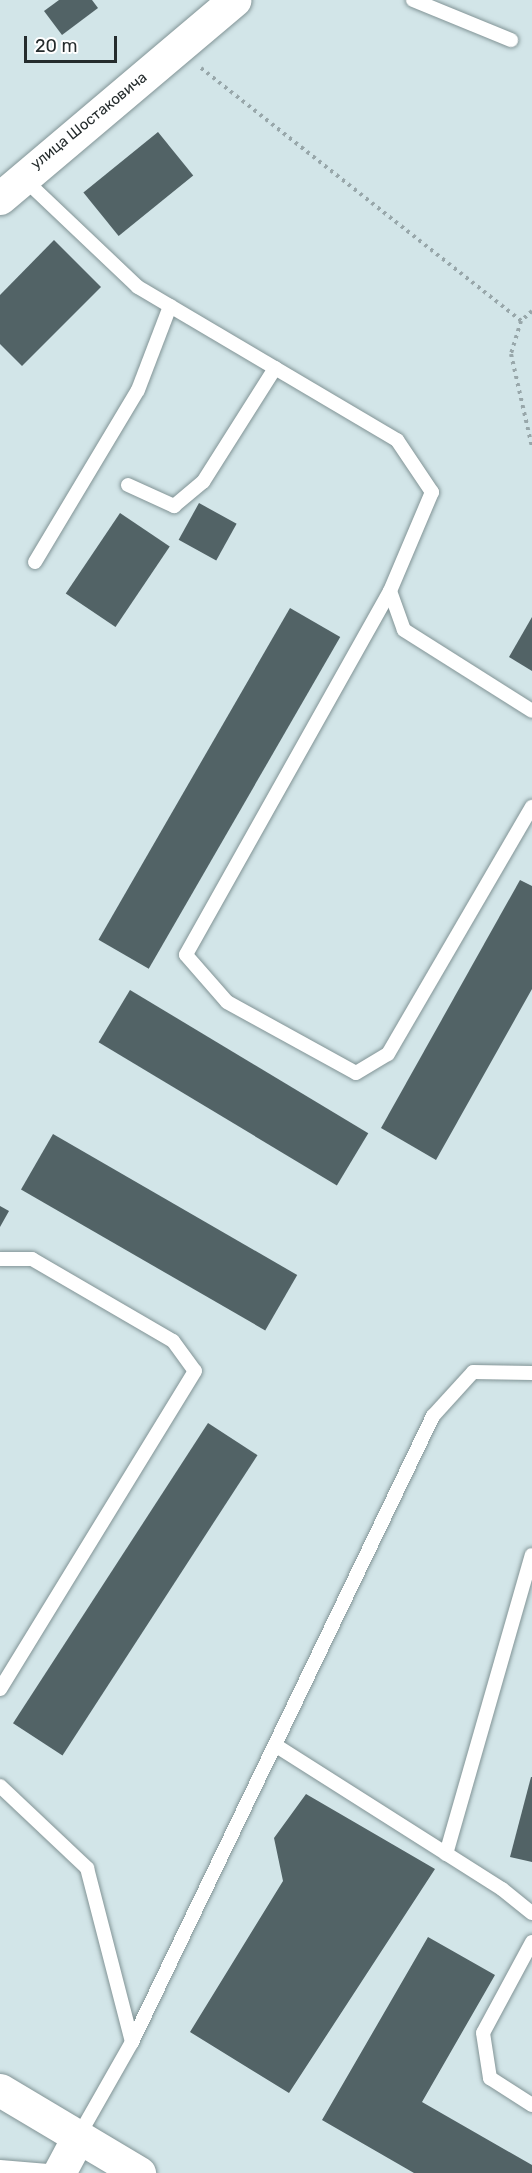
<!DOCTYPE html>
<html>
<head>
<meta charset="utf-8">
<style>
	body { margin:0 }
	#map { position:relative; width:532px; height:2173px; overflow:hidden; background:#d2e5e8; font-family:Rubik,sans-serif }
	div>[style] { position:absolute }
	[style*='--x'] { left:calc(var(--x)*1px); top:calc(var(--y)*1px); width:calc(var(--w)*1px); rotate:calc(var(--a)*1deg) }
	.building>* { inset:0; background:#526366; transform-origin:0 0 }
	.path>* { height:4px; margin-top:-2px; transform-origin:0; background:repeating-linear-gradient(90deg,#98a7aa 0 3px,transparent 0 7.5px) }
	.roads { filter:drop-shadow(0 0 2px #829496) drop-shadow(0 0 2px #829496) }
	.service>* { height:14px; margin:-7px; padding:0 7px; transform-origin:7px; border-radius:7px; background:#fff }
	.tertiary>* { height:33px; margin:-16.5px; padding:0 16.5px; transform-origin:16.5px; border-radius:16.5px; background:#fff }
	.secondary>* { height:33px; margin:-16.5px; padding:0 16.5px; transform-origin:16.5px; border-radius:16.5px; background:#fff }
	span { translate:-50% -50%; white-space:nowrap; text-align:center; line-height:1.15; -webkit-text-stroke:6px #fff; paint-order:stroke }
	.street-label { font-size:15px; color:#252c2d }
	.scale { position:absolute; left:24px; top:36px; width:93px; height:27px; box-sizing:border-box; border:3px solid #252c2d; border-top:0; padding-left:8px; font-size:18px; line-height:21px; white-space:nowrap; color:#252c2d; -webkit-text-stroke:4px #fff; paint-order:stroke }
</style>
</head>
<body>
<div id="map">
	<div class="building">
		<i style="clip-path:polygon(59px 0,92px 0,98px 8px,62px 35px,44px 11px)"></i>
		<i style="left:158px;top:132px;width:56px;height:96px;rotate:51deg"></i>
		<i style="clip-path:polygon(54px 240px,101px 287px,22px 366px,0 344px,0 295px)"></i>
		<i style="left:199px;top:503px;width:43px;height:42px;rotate:29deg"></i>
		<i style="left:120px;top:513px;width:60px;height:97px;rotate:34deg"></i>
		<i style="left:290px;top:608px;width:58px;height:383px;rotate:30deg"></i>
		<i style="clip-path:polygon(532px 617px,532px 671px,509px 657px)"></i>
		<i style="clip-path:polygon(520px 880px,532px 886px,532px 989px,436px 1160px,381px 1128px)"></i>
		<i style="left:130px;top:990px;width:278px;height:61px;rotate:31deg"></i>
		<i style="left:53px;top:1134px;width:282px;height:64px;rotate:30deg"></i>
		<i style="clip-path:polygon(0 1206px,9px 1211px,0 1227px)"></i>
		<i style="left:208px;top:1423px;width:59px;height:358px;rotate:33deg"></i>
		<i style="clip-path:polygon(531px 1777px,532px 1777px,532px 1862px,510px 1857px)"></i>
		<i style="clip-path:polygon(306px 1794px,435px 1869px,289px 2093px,190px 2032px,283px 1881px,274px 1838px)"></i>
		<i style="clip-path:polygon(428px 1937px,495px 1975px,422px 2102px,532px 2165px,532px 2173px,414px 2173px,322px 2120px)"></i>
	</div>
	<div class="path">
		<i style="--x:201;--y:68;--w:408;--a:38.3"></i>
		<i style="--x:532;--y:311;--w:15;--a:138"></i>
		<i style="--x:521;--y:321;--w:34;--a:107"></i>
		<i style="--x:511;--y:354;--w:95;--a:77.3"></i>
	</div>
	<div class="roads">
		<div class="service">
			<i style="--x:413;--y:0;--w:106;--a:22.2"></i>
			<i style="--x:23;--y:178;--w:158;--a:43.5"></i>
			<i style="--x:138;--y:287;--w:301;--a:30.6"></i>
			<i style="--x:397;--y:440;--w:63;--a:56.1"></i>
			<i style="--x:432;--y:492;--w:108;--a:113"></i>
			<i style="--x:390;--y:591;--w:41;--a:70.3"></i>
			<i style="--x:404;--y:630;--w:151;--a:32.3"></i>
			<i style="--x:128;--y:485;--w:51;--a:24.5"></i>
			<i style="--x:174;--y:506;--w:38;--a:-40"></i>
			<i style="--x:203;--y:482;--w:135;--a:-57.7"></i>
			<i style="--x:35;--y:562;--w:200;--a:-59.1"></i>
			<i style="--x:138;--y:390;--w:90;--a:-69.1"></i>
			<i style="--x:390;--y:591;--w:417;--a:119.3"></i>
			<i style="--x:186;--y:955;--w:62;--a:48.9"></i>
			<i style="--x:227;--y:1002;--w:147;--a:28.8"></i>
			<i style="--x:356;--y:1073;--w:37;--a:-31"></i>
			<i style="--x:388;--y:1054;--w:286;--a:-59.8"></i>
			<i style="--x:0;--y:1259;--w:32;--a:0"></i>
			<i style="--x:32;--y:1259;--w:163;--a:30.2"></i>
			<i style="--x:173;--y:1341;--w:37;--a:54"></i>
			<i style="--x:195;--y:1371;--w:373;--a:121.5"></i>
			<i style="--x:275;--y:1745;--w:269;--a:32.4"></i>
			<i style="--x:502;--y:1889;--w:38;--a:39"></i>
			<i style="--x:0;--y:1786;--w:120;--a:43.3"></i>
			<i style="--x:87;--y:1868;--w:180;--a:75.5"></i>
			<i style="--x:446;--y:1854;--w:311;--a:-74"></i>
			<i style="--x:532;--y:1942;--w:103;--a:118.3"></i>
			<i style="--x:483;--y:2033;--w:46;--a:81.2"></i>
			<i style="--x:490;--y:2078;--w:50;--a:32.7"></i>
			<i style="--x:78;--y:2137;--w:109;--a:-60.4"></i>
			<i style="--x:132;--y:2042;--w:695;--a:-64.32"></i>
			<i style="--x:433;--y:1416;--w:59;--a:-47.7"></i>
			<i style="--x:473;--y:1372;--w:59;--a:1"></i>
			<i style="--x:0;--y:2167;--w:60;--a:4.8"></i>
		</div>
		<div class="tertiary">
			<i style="--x:0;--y:198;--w:307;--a:-40.2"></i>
		</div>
		<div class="secondary">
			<i style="--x:0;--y:2090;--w:162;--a:30.8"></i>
			<i style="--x:59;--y:2173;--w:38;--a:-62"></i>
		</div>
	</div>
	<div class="street-label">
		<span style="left:89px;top:121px;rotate:-39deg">улица Шостаковича</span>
	</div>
	<div class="scale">20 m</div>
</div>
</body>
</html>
